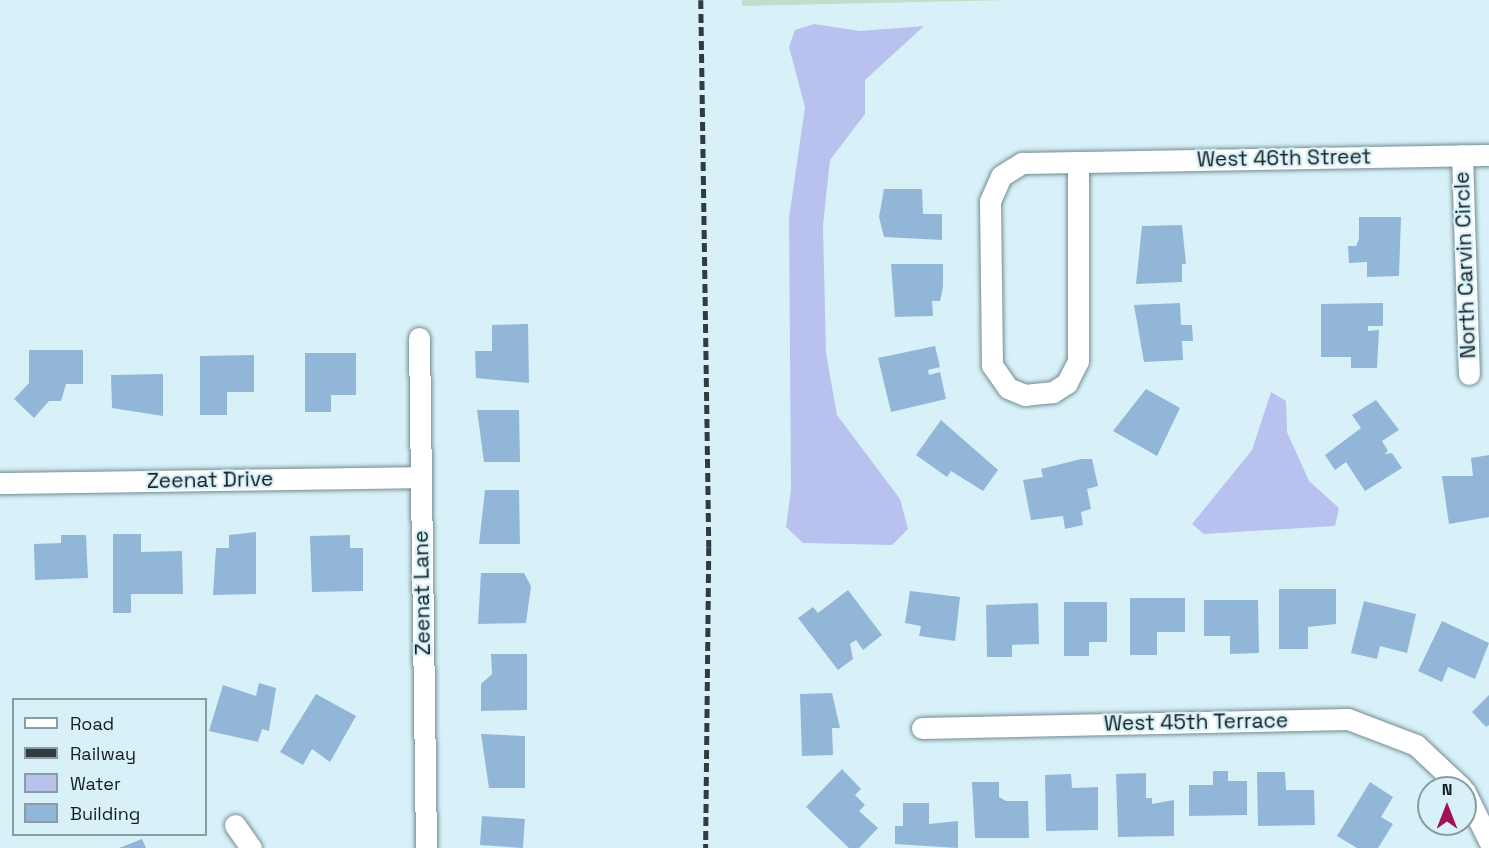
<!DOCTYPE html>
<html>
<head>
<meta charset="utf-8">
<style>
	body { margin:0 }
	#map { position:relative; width:1489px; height:848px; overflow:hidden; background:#d8f1f9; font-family:"Space Grotesk",sans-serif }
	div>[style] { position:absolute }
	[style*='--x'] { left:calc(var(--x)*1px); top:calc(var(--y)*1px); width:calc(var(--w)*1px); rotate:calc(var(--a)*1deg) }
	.green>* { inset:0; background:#bedfcd }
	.water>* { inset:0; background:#b9c2ee }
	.building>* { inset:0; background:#92b6d8; transform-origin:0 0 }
	.roads { filter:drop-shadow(0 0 2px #748b92) drop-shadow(0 0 2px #748b92) }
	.minor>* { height:21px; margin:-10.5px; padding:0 10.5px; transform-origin:10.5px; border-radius:10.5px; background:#fff }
	.rail>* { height:4.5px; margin-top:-2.25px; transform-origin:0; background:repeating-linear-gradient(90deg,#313c40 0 9px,transparent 0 13.5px) }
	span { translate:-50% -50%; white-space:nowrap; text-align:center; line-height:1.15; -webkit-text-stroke:4.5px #d8f1f9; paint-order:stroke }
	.street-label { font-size:21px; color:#131c1f }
	.legend { position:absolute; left:12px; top:698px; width:195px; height:138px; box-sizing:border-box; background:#d8f1f9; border:2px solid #899ca2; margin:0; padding:8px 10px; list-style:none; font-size:18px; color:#131c1f }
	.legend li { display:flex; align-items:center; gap:12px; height:30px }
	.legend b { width:30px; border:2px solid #899ca2 }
	.north { position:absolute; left:1417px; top:776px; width:60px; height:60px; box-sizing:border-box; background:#d8f1f9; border:2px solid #899ca2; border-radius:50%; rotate:0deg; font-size:16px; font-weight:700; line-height:24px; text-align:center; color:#131c1f }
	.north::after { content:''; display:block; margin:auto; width:21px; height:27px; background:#a31152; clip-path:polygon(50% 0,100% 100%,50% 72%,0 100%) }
</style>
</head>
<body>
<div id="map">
	<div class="green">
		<i style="clip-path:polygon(742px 0,1012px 0,742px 6px)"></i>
	</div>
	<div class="water">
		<i style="clip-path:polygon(814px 24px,860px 31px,924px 26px,865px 80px,865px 114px,830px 160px,823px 225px,826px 353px,837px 415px,900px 499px,908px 529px,892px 545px,803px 543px,786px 527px,791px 490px,789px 218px,805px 107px,789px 47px,795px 30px)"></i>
		<i style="clip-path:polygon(1271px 392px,1286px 401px,1287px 432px,1309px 481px,1339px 508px,1335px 526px,1204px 534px,1192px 524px,1252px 450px)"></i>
	</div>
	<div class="building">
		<i style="clip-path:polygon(884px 189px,922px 189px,923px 214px,942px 214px,942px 240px,884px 237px,879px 217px)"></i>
		<i style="clip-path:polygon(1359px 217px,1401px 217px,1399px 276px,1367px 277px,1367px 262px,1349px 263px,1348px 246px,1356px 246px,1359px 239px)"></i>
		<i style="clip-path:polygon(1182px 225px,1186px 264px,1182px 264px,1182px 282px,1136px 284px,1142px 226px)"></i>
		<i style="clip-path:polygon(891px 264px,943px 264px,943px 287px,940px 301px,932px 301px,933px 316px,895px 317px)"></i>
		<i style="clip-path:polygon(1180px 303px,1181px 325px,1192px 325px,1193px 341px,1182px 341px,1183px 360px,1144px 362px,1134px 305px)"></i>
		<i style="clip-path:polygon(1383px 303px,1383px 326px,1368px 326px,1368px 331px,1379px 330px,1377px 368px,1351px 368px,1351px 357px,1321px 357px,1321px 304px)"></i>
		<i style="clip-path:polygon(528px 324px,529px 383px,476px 378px,475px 351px,492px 351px,492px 325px)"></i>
		<i style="clip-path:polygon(935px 346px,940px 367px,928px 370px,929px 375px,940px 372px,946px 399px,891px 412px,878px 358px)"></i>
		<i style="clip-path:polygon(29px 350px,83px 350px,83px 384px,66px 384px,61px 401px,49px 401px,34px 418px,14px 399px,29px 383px)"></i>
		<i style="clip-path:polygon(305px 353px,356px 353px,356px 395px,331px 395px,331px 412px,305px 412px)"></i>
		<i style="clip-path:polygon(254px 355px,254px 392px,227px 392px,227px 415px,200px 415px,200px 356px)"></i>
		<i style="clip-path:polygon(163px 374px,163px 416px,112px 408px,111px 375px)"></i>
		<i style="clip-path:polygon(1146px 389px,1180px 408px,1157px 456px,1113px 431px)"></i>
		<i style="clip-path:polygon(1376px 400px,1399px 430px,1382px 441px,1388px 451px,1384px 454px,1392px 453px,1402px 468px,1365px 491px,1346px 462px,1335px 470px,1325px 455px,1361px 428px,1352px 415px)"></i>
		<i style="clip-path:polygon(477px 410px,519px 410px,520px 462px,484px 462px)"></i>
		<i style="clip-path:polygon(941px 420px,998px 470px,983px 491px,951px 471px,947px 477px,916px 455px)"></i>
		<i style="clip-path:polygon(1489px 455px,1489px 517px,1449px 524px,1442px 476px,1473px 476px,1471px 458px)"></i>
		<i style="clip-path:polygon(1081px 459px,1092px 459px,1098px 486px,1087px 489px,1091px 509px,1081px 512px,1083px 525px,1065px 529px,1063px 516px,1031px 520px,1023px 480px,1043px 477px,1041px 469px)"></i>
		<i style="clip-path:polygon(485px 490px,519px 490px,520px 544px,479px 544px)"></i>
		<i style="clip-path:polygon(256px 532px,256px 594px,213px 595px,216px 548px,229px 548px,229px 535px)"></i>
		<i style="clip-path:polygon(113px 534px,141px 534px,141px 552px,182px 551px,183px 594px,131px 594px,131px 613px,113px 613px)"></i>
		<i style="clip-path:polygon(61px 535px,86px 535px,88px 578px,35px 580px,34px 544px,61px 543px)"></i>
		<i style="clip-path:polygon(350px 535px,350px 548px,363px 548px,363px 591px,312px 592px,310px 536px)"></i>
		<i style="clip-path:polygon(481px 573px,524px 573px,531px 586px,526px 623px,478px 624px)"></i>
		<i style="clip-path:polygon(1279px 589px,1336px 589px,1336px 624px,1308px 627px,1308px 649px,1279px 649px)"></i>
		<i style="clip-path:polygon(848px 590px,882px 635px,863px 650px,856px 640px,850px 644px,853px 659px,838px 670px,798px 618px,813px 607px,818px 613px)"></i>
		<i style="clip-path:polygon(910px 591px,960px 597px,955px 641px,919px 636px,921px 626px,905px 623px)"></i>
		<i style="clip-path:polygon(1130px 598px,1185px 598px,1185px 632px,1157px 632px,1157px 655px,1130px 655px)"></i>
		<i style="clip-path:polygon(1204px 600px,1258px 600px,1259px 653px,1230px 654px,1230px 636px,1204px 636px)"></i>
		<i style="clip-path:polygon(1364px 601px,1416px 614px,1407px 653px,1380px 646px,1377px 659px,1351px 653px)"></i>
		<i style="clip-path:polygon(1064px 602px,1107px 602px,1107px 642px,1089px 642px,1089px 656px,1064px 656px)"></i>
		<i style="clip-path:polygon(1038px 603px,1039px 644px,1012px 645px,1012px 657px,987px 657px,986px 605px)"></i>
		<i style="clip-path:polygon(1442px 621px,1489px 643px,1475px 679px,1448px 667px,1442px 682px,1418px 671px)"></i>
		<i style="clip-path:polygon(491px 654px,527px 654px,527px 710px,481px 711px,481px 684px,492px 674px)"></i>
		<i style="clip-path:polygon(259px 683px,276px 688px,269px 731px,262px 729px,258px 742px,209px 731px,223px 685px,256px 696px)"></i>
		<i style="clip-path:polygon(832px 693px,840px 728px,832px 728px,833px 755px,802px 756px,800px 694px)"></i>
		<i style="clip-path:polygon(316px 694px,356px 716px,330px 762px,312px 749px,303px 765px,280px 752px)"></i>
		<i style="clip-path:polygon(1489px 695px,1489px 725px,1486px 727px,1472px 712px)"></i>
		<i style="clip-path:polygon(481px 734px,525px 736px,525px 788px,489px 788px)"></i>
		<i style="clip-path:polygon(842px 769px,861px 789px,855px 795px,865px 805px,859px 811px,878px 828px,859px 848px,849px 848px,806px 807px)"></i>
		<i style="clip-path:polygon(1213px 771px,1228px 771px,1228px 781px,1247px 781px,1247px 815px,1189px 816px,1189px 785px,1213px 785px)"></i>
		<i style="clip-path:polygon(1257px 772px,1285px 772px,1286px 790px,1314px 790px,1315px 825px,1258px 826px)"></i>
		<i style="clip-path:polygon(1146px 773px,1146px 798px,1152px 798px,1152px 804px,1174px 800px,1174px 836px,1118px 837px,1116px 774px)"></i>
		<i style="clip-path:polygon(1071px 774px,1072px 788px,1098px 787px,1098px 830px,1046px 831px,1045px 775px)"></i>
		<i style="clip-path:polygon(972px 782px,999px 782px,999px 797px,1006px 801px,1028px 801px,1029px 838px,975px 838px)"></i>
		<i style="clip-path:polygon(1370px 782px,1393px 797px,1381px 817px,1393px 824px,1378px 848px,1357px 848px,1337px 836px)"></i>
		<i style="clip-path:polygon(903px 803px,929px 803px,929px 824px,958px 821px,958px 848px,895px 844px,895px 826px,903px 826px)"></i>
		<i style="left:482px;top:816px;width:43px;height:29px;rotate:4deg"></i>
		<i style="clip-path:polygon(142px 839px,146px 848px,119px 848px)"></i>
	</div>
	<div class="roads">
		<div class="minor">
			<i style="--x:1462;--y:155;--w:219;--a:88.2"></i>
			<i style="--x:1078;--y:162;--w:199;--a:90"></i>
			<i style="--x:1078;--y:361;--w:25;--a:117"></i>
			<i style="--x:1067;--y:383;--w:17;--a:147"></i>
			<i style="--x:1053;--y:392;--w:28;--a:174"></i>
			<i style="--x:1025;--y:395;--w:18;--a:-158"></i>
			<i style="--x:1008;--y:388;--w:28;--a:-125"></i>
			<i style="--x:992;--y:365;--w:164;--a:-90.7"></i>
			<i style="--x:990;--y:201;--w:27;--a:-66"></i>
			<i style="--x:1001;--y:176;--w:25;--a:-32"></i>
			<i style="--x:1022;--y:163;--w:56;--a:-1"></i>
			<i style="--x:1078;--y:162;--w:411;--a:-1"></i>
			<i style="--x:419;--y:338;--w:510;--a:89.21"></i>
			<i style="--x:0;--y:483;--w:420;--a:-0.8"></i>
			<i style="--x:922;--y:728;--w:426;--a:-1.2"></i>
			<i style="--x:1348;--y:719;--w:73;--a:20.9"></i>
			<i style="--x:1416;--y:745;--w:63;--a:43.1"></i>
			<i style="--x:1465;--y:792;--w:55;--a:63.9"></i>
			<i style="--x:235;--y:825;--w:28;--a:55"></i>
		</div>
	</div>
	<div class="rail">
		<i style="--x:701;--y:0;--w:547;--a:89.16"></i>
		<i style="--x:709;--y:547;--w:301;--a:90.6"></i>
	</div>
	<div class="street-label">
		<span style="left:1284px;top:158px;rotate:-1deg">West 46th Street</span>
		<span style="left:1465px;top:265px;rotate:-92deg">North Carvin Circle</span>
		<span style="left:210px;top:480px;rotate:-1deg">Zeenat Drive</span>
		<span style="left:422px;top:593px;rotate:-91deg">Zeenat Lane</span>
		<span style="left:1196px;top:722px;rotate:-1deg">West 45th Terrace</span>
	</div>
	<ul class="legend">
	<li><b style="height:8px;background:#fff"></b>Road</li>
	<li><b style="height:8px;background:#313c40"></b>Railway</li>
	<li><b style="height:16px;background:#b9c2ee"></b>Water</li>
	<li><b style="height:16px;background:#92b6d8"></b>Building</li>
	</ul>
	<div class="north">N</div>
</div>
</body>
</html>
